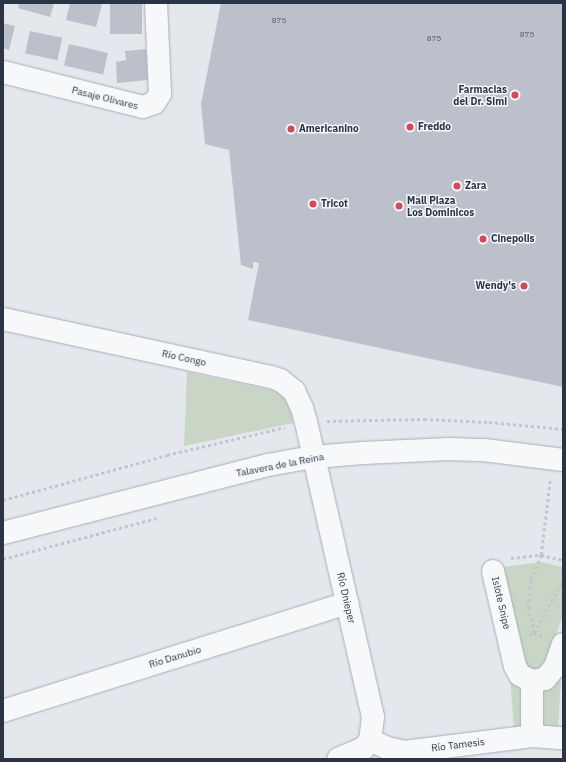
<!DOCTYPE html>
<html>
<head>
<meta charset="utf-8">
<style>
	body { margin:0 }
	#map { position:relative; width:566px; height:762px; overflow:hidden; background:#e4e7ec; font-family:"IBM Plex Sans",sans-serif }
	div>[style] { position:absolute }
	[style*='--x'] { left:calc(var(--x)*1px); top:calc(var(--y)*1px); width:calc(var(--w)*1px); rotate:calc(var(--a)*1deg) }
	.green>* { inset:0; background:#c9d6c5 }
	.building>* { inset:0; background:#bbc0ca; transform-origin:0 0 }
	.path>* { height:2.5px; margin-top:-1.25px; transform-origin:0; background:repeating-linear-gradient(90deg,#c2c5cb 0 3px,transparent 0 6px) }
	.roads { filter:drop-shadow(0 0 1px #a9aeb7) drop-shadow(0 0 1px #a9aeb7) }
	.minor>* { height:22px; margin:-11px; padding:0 11px; transform-origin:11px; border-radius:11px; background:#f7f8fa }
	.dots>* { width:11px; height:11px; translate:-50% -50%; box-sizing:border-box; border:2px solid #f4f6f9; border-radius:50% }
	span { translate:-50% -50%; white-space:nowrap; text-align:center; line-height:1.15; -webkit-text-stroke:3px #f4f6f9; paint-order:stroke }
	.number-label { font-size:8px; color:#4f5766 }
	.number-label span { -webkit-text-stroke-width:0 }
	.poi-label { font-size:10px; color:#2b3445; font-weight:700 }
	.right { translate:-100% -50%; text-align:right }
	.left { translate:0 -50%; text-align:left }
	.street-label { font-size:10px; color:#2b3445 }
	.frame { position:absolute; inset:0; border:4px solid #2b3445; pointer-events:none }
</style>
</head>
<body>
<div id="map">
	<div class="green">
		<i style="clip-path:polygon(187px 372px,276px 391px,288px 398px,293px 423px,184px 446px)"></i>
		<i style="clip-path:polygon(541px 562px,563px 567px,563px 616px,544px 667px,535px 671px,528px 669px,521px 659px,501px 575px,504px 567px)"></i>
		<i style="clip-path:polygon(510px 676px,561px 678px,558px 730px,514px 729px)"></i>
	</div>
	<div class="building">
		<i style="clip-path:polygon(19px 3px,54px 3px,50px 17px,18px 8px)"></i>
		<i style="clip-path:polygon(70px 3px,102px 4px,96px 27px,66px 20px)"></i>
		<i style="left:110px;top:3px;width:32px;height:31px"></i>
		<i style="clip-path:polygon(221px 3px,563px 3px,563px 387px,248px 320px,259px 263px,253px 262px,253px 269px,241px 265px,229px 150px,205px 144px,201px 104px)"></i>
		<i style="clip-path:polygon(3px 23px,15px 26px,9px 50px,3px 48px)"></i>
		<i style="left:30px;top:31px;width:33px;height:23px;rotate:12deg"></i>
		<i style="left:69px;top:44px;width:40px;height:22px;rotate:13deg"></i>
		<i style="clip-path:polygon(146px 49px,148px 80px,117px 83px,116px 62px,126px 60px,125px 51px)"></i>
	</div>
	<div class="path">
		<i style="--x:327;--y:421;--w:97;--a:-1.2"></i>
		<i style="--x:424;--y:419;--w:65;--a:2.6"></i>
		<i style="--x:489;--y:422;--w:74;--a:5.4"></i>
		<i style="--x:3;--y:500;--w:170;--a:-15.3"></i>
		<i style="--x:167;--y:455;--w:121;--a:-13.3"></i>
		<i style="--x:511;--y:558;--w:30;--a:-6"></i>
		<i style="--x:541;--y:555;--w:23;--a:13"></i>
		<i style="--x:3;--y:559;--w:159;--a:-14.9"></i>
		<i style="--x:534;--y:633;--w:26;--a:-103"></i>
		<i style="--x:528;--y:608;--w:28;--a:-84"></i>
		<i style="--x:531;--y:580;--w:27;--a:-68"></i>
		<i style="--x:541;--y:555;--w:76;--a:-83.2"></i>
		<i style="--x:534;--y:633;--w:60;--a:-61.3"></i>
		<i style="--x:529;--y:635;--w:5;--a:-22"></i>
		<i style="--x:534;--y:633;--w:10;--a:24"></i>
	</div>
	<div class="roads">
		<div class="minor">
			<i style="--x:3;--y:72;--w:144;--a:14"></i>
			<i style="--x:143;--y:107;--w:12;--a:-20"></i>
			<i style="--x:154;--y:103;--w:11;--a:-56"></i>
			<i style="--x:160;--y:94;--w:91;--a:-92.5"></i>
			<i style="--x:3;--y:319;--w:274;--a:12.2"></i>
			<i style="--x:271;--y:377;--w:9;--a:18"></i>
			<i style="--x:280;--y:380;--w:18;--a:38"></i>
			<i style="--x:294;--y:391;--w:19;--a:65"></i>
			<i style="--x:302;--y:408;--w:15;--a:74"></i>
			<i style="--x:306;--y:422;--w:303;--a:77.2"></i>
			<i style="--x:373;--y:717;--w:23;--a:97"></i>
			<i style="--x:370;--y:740;--w:10;--a:127"></i>
			<i style="--x:364;--y:748;--w:28;--a:157"></i>
			<i style="--x:3;--y:533;--w:274;--a:-14.4"></i>
			<i style="--x:268;--y:465;--w:46;--a:-10.1"></i>
			<i style="--x:313;--y:457;--w:50;--a:-4.6"></i>
			<i style="--x:363;--y:453;--w:86;--a:-2.7"></i>
			<i style="--x:449;--y:449;--w:35;--a:2"></i>
			<i style="--x:484;--y:450;--w:80;--a:7.2"></i>
			<i style="--x:493;--y:571;--w:98;--a:77"></i>
			<i style="--x:515;--y:666;--w:10;--a:61"></i>
			<i style="--x:520;--y:675;--w:13;--a:27"></i>
			<i style="--x:532;--y:681;--w:13;--a:-9"></i>
			<i style="--x:545;--y:679;--w:16;--a:-50"></i>
			<i style="--x:555;--y:667;--w:24;--a:-71"></i>
			<i style="--x:3;--y:711;--w:361;--a:-17.4"></i>
			<i style="--x:532;--y:736;--w:55;--a:-90"></i>
			<i style="--x:370;--y:740;--w:19;--a:25"></i>
			<i style="--x:387;--y:748;--w:17;--a:13"></i>
			<i style="--x:404;--y:752;--w:129;--a:-7.1"></i>
			<i style="--x:532;--y:736;--w:31;--a:4"></i>
		</div>
	</div>
	<div class="dots">
		<i style="left:515px;top:95px;background:#d1495b"></i>
		<i style="left:410px;top:127px;background:#d1495b"></i>
		<i style="left:291px;top:129px;background:#d1495b"></i>
		<i style="left:457px;top:186px;background:#d1495b"></i>
		<i style="left:313px;top:204px;background:#d1495b"></i>
		<i style="left:399px;top:206px;background:#d1495b"></i>
		<i style="left:483px;top:239px;background:#d1495b"></i>
		<i style="left:524px;top:286px;background:#d1495b"></i>
	</div>
	<div class="number-label">
		<span style="left:279px;top:21px">875</span>
		<span style="left:527px;top:35px">875</span>
		<span style="left:434px;top:39px">875</span>
	</div>
	<div class="poi-label">
		<span class="right" style="left:507px;top:95px">Farmacias<br>del Dr. Simi</span>
		<span class="left" style="left:418px;top:127px">Freddo</span>
		<span class="left" style="left:299px;top:129px">Americanino</span>
		<span class="left" style="left:465px;top:186px">Zara</span>
		<span class="left" style="left:407px;top:206px">Mall Plaza<br>Los Dominicos</span>
		<span class="left" style="left:321px;top:204px">Tricot</span>
		<span class="left" style="left:491px;top:239px">Cinepolis</span>
		<span class="right" style="left:516px;top:286px">Wendy's</span>
	</div>
	<div class="street-label">
		<span style="left:105px;top:98px;rotate:14deg">Pasaje Olivares</span>
		<span style="left:184px;top:358px;rotate:12deg">Río Congo</span>
		<span style="left:280px;top:465px;rotate:-11deg">Talavera de la Reina</span>
		<span style="left:346px;top:598px;rotate:77deg">Río Dnieper</span>
		<span style="left:501px;top:603px;rotate:77deg">Islote Snipe</span>
		<span style="left:175px;top:657px;rotate:-17deg">Río Danubio</span>
		<span style="left:458px;top:745px;rotate:-7deg">Río Tamesis</span>
	</div>
	<div class="frame"></div>
</div>
</body>
</html>
